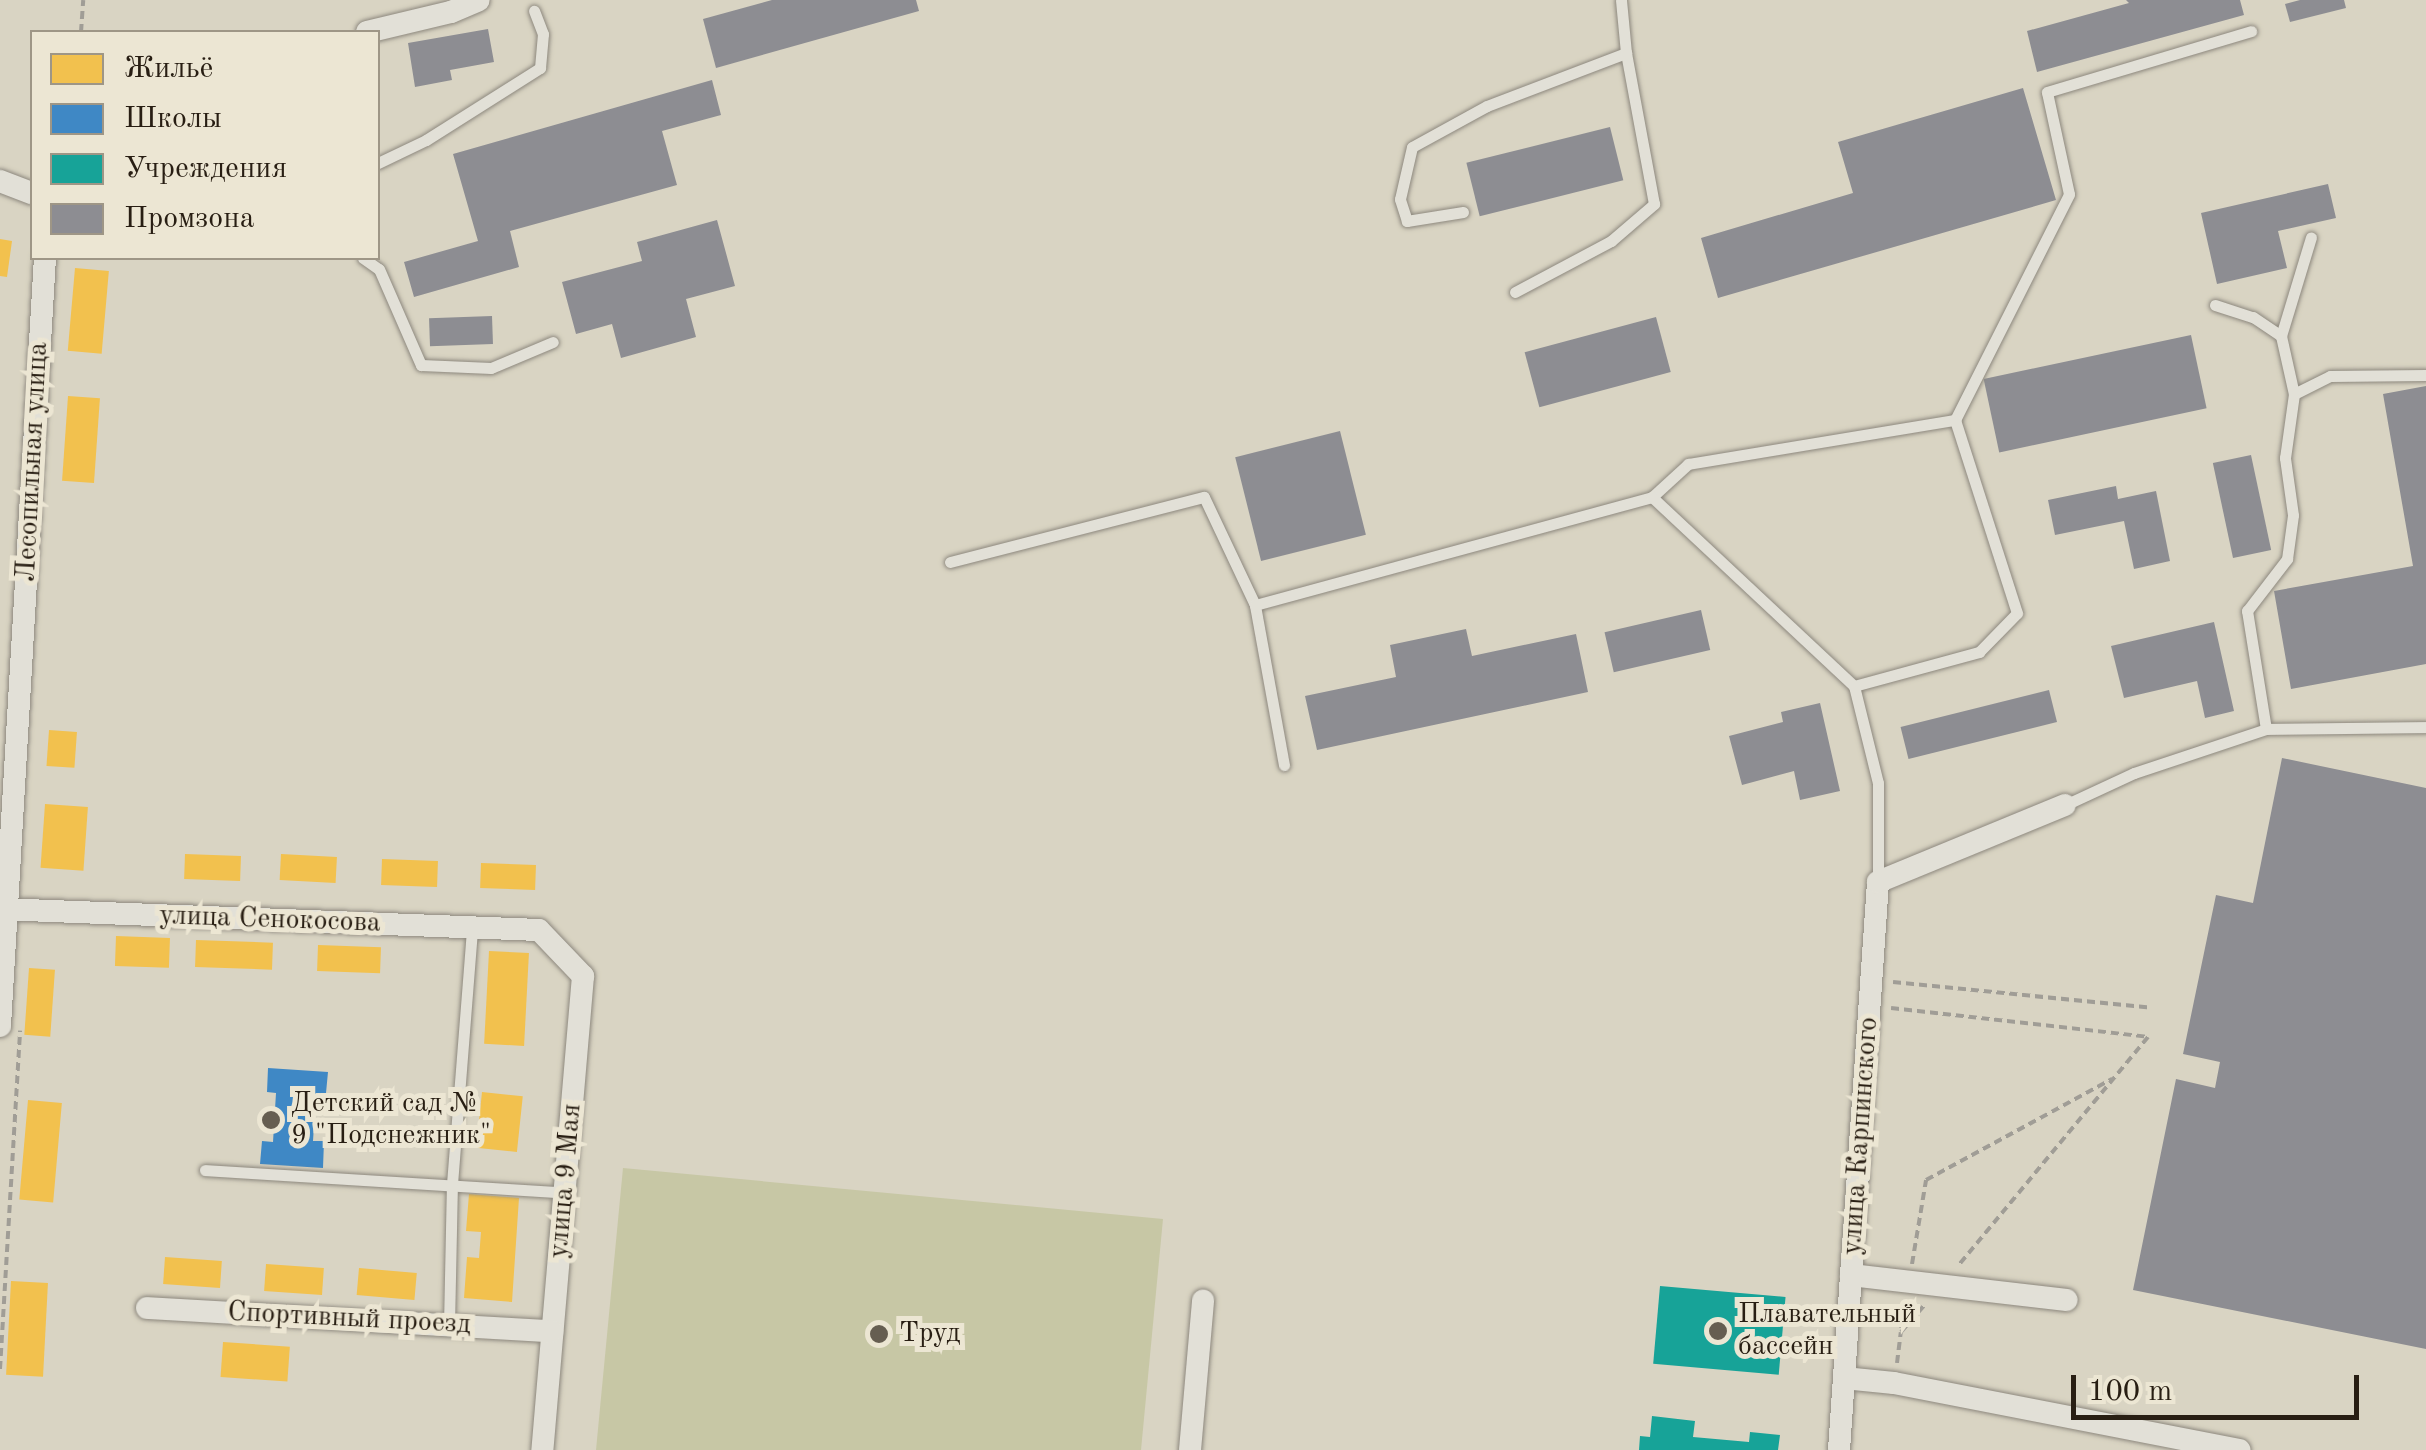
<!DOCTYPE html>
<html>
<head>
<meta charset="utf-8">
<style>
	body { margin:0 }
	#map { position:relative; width:2426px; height:1450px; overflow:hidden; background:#d9d4c3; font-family:"Old Standard TT",serif }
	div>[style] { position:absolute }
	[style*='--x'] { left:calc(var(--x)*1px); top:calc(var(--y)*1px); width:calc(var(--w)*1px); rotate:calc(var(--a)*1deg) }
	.green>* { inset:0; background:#c7c7a5 }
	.homes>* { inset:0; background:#f2c14e; transform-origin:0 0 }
	.schools>* { inset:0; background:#3f88c5 }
	.public>* { inset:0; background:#17a398; transform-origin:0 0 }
	.industry>* { inset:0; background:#8d8d92; transform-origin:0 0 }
	.path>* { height:4px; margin-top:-2px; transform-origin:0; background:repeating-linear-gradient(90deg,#a09d96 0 8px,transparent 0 13px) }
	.roads { filter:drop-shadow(0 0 2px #8d887e) drop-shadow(0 0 2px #8d887e) }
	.lane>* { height:11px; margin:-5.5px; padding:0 5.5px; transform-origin:5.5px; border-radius:5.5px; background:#e2e0d7 }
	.street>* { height:22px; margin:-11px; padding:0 11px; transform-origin:11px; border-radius:11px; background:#e2e0d7 }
	.dots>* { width:28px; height:28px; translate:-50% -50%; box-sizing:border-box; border:5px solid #ece6d3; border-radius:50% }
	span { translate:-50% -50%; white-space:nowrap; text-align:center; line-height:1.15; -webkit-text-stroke:10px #ece6d3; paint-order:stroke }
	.street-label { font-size:28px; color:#281e13 }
	.poi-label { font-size:28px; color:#281e13 }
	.left { translate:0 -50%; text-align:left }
	.legend { position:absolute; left:30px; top:30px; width:350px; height:230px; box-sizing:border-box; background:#ece6d3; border:2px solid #9e9686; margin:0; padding:12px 18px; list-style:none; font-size:30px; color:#281e13 }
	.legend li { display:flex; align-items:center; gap:20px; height:50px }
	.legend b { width:50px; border:2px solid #9e9686 }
	.scale { position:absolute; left:2071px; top:1375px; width:288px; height:45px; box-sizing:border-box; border:5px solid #281e13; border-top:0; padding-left:12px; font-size:30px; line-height:35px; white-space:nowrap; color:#281e13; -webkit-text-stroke:8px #ece6d3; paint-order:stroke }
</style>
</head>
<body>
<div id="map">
	<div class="green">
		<i style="clip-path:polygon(623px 1168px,1163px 1219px,1141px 1450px,596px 1450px)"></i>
	</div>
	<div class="homes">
		<i style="clip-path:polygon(0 239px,12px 241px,7px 277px,0 276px)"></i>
		<i style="left:75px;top:268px;width:34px;height:83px;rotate:5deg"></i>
		<i style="left:68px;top:396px;width:32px;height:85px;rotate:4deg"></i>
		<i style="left:49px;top:730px;width:28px;height:36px;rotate:4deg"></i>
		<i style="left:45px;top:804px;width:43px;height:64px;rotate:4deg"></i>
		<i style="left:185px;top:854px;width:56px;height:25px;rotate:2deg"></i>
		<i style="left:281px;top:854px;width:56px;height:26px;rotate:3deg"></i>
		<i style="left:382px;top:859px;width:56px;height:26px;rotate:2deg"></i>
		<i style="left:481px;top:863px;width:55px;height:25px;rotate:2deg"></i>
		<i style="left:116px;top:936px;width:54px;height:30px;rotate:2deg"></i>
		<i style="left:196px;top:940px;width:77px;height:27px;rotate:2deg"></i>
		<i style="left:318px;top:945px;width:63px;height:26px;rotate:2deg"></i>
		<i style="left:489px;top:951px;width:40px;height:93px;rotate:3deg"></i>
		<i style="left:29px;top:968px;width:26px;height:67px;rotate:4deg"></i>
		<i style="left:482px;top:1092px;width:41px;height:56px;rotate:6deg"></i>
		<i style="left:28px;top:1100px;width:34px;height:100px;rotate:5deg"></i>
		<i style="clip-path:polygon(469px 1194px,519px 1198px,512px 1302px,464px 1298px,467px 1257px,479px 1258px,481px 1232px,466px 1231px)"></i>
		<i style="left:165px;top:1257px;width:57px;height:27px;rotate:4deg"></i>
		<i style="left:266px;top:1264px;width:58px;height:27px;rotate:4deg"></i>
		<i style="left:359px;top:1268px;width:58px;height:27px;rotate:5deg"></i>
		<i style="left:11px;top:1281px;width:37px;height:94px;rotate:3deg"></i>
		<i style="left:223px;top:1342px;width:67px;height:35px;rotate:4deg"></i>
	</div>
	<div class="schools">
		<i style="clip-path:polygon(268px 1068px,328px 1072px,326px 1093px,316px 1093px,313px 1141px,324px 1141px,323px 1168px,260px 1164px,262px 1141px,273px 1142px,276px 1093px,267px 1092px)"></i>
	</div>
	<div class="public">
		<i style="left:1660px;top:1286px;width:126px;height:78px;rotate:5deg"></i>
		<i style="clip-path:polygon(1652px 1416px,1695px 1421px,1693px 1437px,1749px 1442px,1750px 1432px,1780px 1435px,1778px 1450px,1639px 1450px,1640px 1436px,1650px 1437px)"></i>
	</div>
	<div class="industry">
		<i style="clip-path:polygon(772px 0,916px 0,919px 11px,716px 68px,703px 19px)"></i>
		<i style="clip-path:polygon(2126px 0,2240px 0,2244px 15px,2037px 72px,2027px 31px,2129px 3px)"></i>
		<i style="clip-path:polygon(2300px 0,2344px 0,2346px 8px,2290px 22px,2285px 4px)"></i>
		<i style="clip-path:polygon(488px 29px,494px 62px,450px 70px,452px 80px,415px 87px,408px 43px)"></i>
		<i style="clip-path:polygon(712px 80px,721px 115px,662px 131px,677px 185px,510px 231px,519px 267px,414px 297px,404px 262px,478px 241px,453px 154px)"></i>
		<i style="clip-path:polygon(2023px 88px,2056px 200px,1718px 298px,1701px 238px,1853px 193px,1838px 142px)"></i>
		<i style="left:1610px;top:127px;width:55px;height:148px;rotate:76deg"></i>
		<i style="clip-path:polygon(2328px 184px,2336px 218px,2278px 231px,2287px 268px,2217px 284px,2201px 213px)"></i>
		<i style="clip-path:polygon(717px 220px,735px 286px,686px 299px,696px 337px,621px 358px,612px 324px,576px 334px,562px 282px,642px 261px,637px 242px)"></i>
		<i style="left:492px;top:316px;width:28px;height:63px;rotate:88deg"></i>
		<i style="left:1656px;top:317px;width:57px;height:136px;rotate:75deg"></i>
		<i style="left:2191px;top:335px;width:75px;height:212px;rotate:78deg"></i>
		<i style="clip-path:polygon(2426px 386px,2426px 664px,2291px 689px,2274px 591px,2413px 566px,2383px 394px)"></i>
		<i style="left:1340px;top:431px;width:107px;height:108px;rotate:76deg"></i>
		<i style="left:2251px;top:455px;width:97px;height:39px;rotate:78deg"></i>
		<i style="clip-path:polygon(2116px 486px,2118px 499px,2156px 491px,2170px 561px,2134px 569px,2124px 521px,2055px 535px,2048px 500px)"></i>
		<i style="left:1701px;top:610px;width:41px;height:99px;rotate:77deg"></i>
		<i style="clip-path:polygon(2214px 622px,2234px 711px,2205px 718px,2197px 681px,2124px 698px,2111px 646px)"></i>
		<i style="clip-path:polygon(1466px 629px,1472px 656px,1576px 634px,1588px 692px,1317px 750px,1305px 696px,1396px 677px,1390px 645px)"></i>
		<i style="left:2049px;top:690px;width:33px;height:153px;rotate:76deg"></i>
		<i style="clip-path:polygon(1820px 703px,1840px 791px,1800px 800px,1794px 771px,1742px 785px,1729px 736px,1783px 722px,1781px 712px)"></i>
		<i style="clip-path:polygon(2282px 758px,2426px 788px,2426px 1349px,2133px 1290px,2176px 1079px,2215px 1088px,2220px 1062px,2183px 1054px,2216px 895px,2253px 903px)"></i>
	</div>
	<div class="path">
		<i style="--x:81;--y:32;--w:32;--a:-86"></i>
		<i style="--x:1893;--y:982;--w:260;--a:5.7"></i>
		<i style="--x:1891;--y:1008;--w:259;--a:6.4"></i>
		<i style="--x:2148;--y:1037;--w:296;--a:129.7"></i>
		<i style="--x:1912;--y:1264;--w:85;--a:-80.5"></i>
		<i style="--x:1926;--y:1180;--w:212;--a:-28.5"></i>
		<i style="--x:1901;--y:1328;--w:25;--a:-79"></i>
		<i style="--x:1897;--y:1363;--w:31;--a:-83"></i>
		<i style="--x:1901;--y:1332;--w:38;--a:-49"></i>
		<i style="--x:0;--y:1369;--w:339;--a:-86.6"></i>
	</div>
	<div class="roads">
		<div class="lane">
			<i style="--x:378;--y:163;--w:53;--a:-25.6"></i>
			<i style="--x:426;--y:140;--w:135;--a:-32.3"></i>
			<i style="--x:540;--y:68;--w:34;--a:-85"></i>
			<i style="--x:543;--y:34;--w:25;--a:-111"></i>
			<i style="--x:1463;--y:212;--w:57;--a:170.9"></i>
			<i style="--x:1407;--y:221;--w:23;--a:-108"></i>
			<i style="--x:1400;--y:199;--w:53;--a:-77"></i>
			<i style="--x:1412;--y:147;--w:85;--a:-28.7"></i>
			<i style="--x:1487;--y:106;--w:149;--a:-20.9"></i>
			<i style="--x:363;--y:258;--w:19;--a:35"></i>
			<i style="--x:379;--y:269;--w:105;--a:66.4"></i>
			<i style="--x:421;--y:365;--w:70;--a:2.5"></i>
			<i style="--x:491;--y:368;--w:67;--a:-22.8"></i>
			<i style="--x:1515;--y:292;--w:109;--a:-28"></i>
			<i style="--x:1611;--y:241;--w:57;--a:-40.7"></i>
			<i style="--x:1654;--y:204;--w:154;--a:-100.5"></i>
			<i style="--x:1626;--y:53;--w:53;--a:-95.4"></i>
			<i style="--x:2215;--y:305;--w:40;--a:18"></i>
			<i style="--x:2253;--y:317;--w:34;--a:34"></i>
			<i style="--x:2281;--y:336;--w:59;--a:77.4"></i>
			<i style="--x:2281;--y:336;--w:103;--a:-73.1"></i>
			<i style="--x:1652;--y:497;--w:49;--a:-42.5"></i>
			<i style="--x:1688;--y:464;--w:271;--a:-9.4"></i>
			<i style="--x:1955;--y:420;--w:253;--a:-63.2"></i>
			<i style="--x:2069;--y:194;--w:104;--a:-102.2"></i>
			<i style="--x:2047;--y:92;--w:213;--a:-16.6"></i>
			<i style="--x:950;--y:562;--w:262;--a:-14.4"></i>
			<i style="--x:1204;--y:497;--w:119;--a:64.7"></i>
			<i style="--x:1854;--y:686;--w:130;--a:-15.2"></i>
			<i style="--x:1979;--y:652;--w:54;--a:-45.7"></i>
			<i style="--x:2017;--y:613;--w:203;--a:-107.8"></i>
			<i style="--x:2266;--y:729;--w:120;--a:-99.1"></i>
			<i style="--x:2247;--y:611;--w:66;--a:-52.4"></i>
			<i style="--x:2287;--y:559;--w:44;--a:-82.2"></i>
			<i style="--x:2293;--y:515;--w:58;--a:-98"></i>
			<i style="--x:2285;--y:458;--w:65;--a:-82"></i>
			<i style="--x:2294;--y:394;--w:40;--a:-26.6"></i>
			<i style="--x:2330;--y:376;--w:96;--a:-0.6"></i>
			<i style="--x:1284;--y:765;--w:163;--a:-100.3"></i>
			<i style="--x:1255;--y:605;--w:411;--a:-15.2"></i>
			<i style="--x:1652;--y:497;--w:277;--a:43.1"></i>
			<i style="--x:1854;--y:686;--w:100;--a:76.1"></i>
			<i style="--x:1878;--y:783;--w:99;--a:90"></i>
			<i style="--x:2065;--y:805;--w:76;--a:-24.9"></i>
			<i style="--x:2134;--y:773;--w:139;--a:-18.4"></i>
			<i style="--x:2266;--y:729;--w:160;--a:-0.7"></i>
			<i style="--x:205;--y:1170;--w:362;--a:3.6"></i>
			<i style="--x:449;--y:1325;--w:141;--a:-88.8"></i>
			<i style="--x:452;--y:1184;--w:257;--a:-85.5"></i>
		</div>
		<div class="street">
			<i style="--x:367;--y:32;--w:86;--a:-13.4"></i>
			<i style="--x:451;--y:12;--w:30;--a:-23"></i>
			<i style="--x:0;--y:181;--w:34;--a:21"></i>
			<i style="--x:0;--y:909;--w:539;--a:2.23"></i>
			<i style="--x:539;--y:930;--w:64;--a:46.3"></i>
			<i style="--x:583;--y:976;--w:476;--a:94.9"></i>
			<i style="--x:0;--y:1026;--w:769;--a:-86.65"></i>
			<i style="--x:1851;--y:1275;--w:217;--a:6.6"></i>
			<i style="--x:147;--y:1308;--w:406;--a:3.3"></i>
			<i style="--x:1844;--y:1378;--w:50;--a:5.7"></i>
			<i style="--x:1894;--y:1383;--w:352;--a:11"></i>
			<i style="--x:1190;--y:1450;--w:150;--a:-85"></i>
			<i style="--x:1839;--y:1450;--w:569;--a:-86.07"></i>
			<i style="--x:1878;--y:882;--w:202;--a:-22.4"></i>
		</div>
	</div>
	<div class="dots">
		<i style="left:271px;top:1120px;background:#665e51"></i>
		<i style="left:1718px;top:1331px;background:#665e51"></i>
		<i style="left:879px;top:1334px;background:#665e51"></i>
	</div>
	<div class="street-label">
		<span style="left:33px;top:462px;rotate:-87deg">Лесопильная улица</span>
		<span style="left:270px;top:920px;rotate:2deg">улица Сенокосова</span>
		<span style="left:1861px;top:1136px;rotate:-86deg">улица Карпинского</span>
		<span style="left:566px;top:1181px;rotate:-85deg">улица 9 Мая</span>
		<span style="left:349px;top:1319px;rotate:3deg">Спортивный проезд</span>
	</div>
	<div class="poi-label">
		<span class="left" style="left:291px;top:1120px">Детский сад №<br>9 "Подснежник"</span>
		<span class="left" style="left:1738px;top:1331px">Плавательный<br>бассейн</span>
		<span class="left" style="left:899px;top:1334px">Труд</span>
	</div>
	<ul class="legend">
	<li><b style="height:28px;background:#f2c14e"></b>Жильё</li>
	<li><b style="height:28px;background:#3f88c5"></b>Школы</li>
	<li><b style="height:28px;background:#17a398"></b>Учреждения</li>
	<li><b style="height:28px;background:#8d8d92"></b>Промзона</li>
	</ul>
	<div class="scale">100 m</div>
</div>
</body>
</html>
